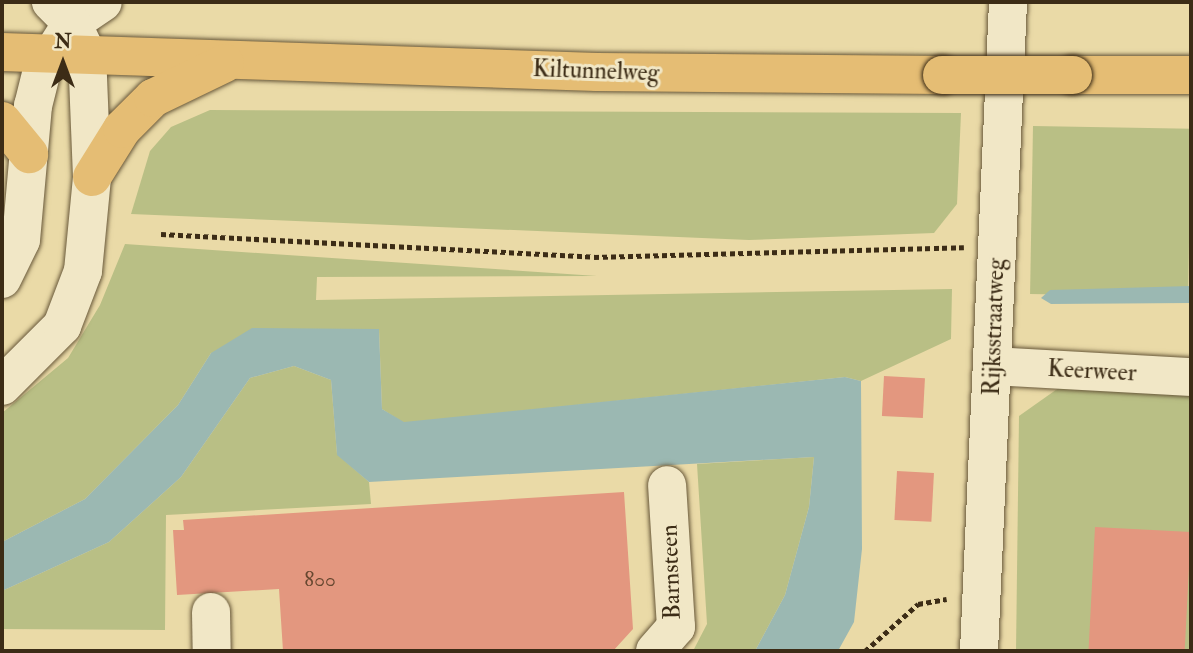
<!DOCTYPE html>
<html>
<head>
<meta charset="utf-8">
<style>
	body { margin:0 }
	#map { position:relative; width:1193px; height:653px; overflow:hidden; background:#eadaa7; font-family:"IM FELL Double Pica",serif }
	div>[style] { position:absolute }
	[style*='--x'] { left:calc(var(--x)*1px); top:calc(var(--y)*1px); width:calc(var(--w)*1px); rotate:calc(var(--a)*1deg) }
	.green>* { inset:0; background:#b9bf85; transform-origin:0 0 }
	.water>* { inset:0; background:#9bb8b2 }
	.building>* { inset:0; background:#e3977f; transform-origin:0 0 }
	.path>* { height:4.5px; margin-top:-2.25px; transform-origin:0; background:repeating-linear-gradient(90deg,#3c2c16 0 5px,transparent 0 8.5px) }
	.roads { filter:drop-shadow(0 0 2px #68583a) drop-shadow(0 0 2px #68583a) }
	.minor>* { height:38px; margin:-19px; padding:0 19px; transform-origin:19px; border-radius:19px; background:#f1e7c6 }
	.major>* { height:38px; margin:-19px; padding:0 19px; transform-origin:19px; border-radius:19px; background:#e5bd74 }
	.bridges { filter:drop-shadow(0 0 2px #3c2c16) drop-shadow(0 0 2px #3c2c16) }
	.major-bridge>* { height:38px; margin:-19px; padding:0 19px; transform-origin:19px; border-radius:19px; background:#e5bd74 }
	span { translate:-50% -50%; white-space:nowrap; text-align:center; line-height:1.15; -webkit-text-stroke:6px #f1e7c6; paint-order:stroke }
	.number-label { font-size:21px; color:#664730 }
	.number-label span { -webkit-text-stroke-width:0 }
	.street-label { font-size:24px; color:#3c2c16 }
	.frame { position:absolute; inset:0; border:4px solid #3c2c16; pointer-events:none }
	.north { position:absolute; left:28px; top:28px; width:70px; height:70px; -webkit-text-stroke:5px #f1e7c6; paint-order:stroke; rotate:0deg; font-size:19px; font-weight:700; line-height:28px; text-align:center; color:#3c2c16 }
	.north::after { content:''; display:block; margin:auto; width:24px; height:32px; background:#3c2c16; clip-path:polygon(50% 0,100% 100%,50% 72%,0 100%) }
</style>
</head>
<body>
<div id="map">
	<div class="green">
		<i style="clip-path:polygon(210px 110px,961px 113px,957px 204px,934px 233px,749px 240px,131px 214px,150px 151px,171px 127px)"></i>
		<i style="left:1033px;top:126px;width:158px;height:168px;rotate:1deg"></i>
		<i style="clip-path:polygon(125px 244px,597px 276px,317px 277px,316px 300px,952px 289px,951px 339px,861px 381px,845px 377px,404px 423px,382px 409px,379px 329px,211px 353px,178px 405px,85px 499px,2px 542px,2px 413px,68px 358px,100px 305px)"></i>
		<i style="clip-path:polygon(294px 366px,331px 380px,337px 454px,369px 482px,371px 504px,166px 515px,165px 630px,2px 629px,2px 591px,109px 542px,181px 477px,250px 378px)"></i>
		<i style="clip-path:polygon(1060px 387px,1191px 395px,1191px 651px,1016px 651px,1019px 416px)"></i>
		<i style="clip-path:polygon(814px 457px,809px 507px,785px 595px,755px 651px,693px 651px,707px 624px,697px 464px)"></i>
	</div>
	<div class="water">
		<i style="clip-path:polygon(1191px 286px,1191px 303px,1051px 304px,1041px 298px,1050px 290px)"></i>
		<i style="clip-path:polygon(252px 328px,379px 329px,382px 409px,404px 422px,845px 377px,861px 381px,862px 549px,854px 622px,838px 651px,755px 651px,785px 595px,809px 507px,814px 457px,369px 482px,337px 455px,331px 380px,294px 366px,250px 378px,181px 477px,109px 542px,2px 591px,2px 542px,85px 499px,178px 405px,211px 353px)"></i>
	</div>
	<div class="building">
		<i style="left:884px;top:376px;width:41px;height:40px;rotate:3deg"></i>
		<i style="left:897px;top:471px;width:37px;height:49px;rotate:3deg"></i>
		<i style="clip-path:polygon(624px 492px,633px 629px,613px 651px,283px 651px,279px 589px,177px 595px,173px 530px,184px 530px,183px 520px)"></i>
		<i style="left:1095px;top:527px;width:96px;height:124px;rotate:3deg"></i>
	</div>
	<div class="path">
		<i style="--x:161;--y:234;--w:434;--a:3"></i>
		<i style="--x:594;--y:257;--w:370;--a:-1.5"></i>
		<i style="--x:865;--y:651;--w:71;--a:-41.6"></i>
		<i style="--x:918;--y:604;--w:29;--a:-10"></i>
	</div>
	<div class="roads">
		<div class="minor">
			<i style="--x:2;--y:279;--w:43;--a:-64"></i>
			<i style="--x:21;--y:240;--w:135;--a:-84.9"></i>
			<i style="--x:33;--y:106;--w:37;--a:-76"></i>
			<i style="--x:42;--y:70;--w:56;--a:-57.4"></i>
			<i style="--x:72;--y:23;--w:37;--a:-34"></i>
			<i style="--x:993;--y:366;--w:198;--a:3.2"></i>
			<i style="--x:2;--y:386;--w:85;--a:-45"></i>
			<i style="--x:62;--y:326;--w:59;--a:-69.1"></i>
			<i style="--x:83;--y:271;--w:94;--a:-84.5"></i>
			<i style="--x:92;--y:177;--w:123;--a:-92.3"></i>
			<i style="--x:87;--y:54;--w:34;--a:-116"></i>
			<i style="--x:72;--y:23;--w:30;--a:-135"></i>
			<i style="--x:211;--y:612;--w:39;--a:89"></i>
			<i style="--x:655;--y:651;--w:32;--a:-49"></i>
			<i style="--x:676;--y:627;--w:142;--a:-93.6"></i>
			<i style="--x:979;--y:651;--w:650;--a:-87.44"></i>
		</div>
		<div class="major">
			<i style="--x:2;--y:52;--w:595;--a:1.93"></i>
			<i style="--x:597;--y:72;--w:345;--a:0.5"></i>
			<i style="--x:1073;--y:75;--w:118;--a:0"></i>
			<i style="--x:2;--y:121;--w:43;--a:50.7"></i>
			<i style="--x:92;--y:177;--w:57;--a:-58"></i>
			<i style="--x:122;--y:129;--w:44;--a:-45"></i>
			<i style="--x:153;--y:98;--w:80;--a:-25.9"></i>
		</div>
	</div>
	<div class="bridges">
		<div class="major-bridge">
			<i style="--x:942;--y:75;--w:131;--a:0"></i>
		</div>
	</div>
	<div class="number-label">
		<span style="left:320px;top:580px">800</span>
	</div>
	<div class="street-label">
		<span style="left:596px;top:71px;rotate:2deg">Kiltunnelweg</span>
		<span style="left:994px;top:327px;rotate:-88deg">Rijksstraatweg</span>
		<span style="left:1092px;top:371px;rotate:3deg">Keerweer</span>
		<span style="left:671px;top:572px;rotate:-92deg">Barnsteen</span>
	</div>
	<div class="frame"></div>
	<div class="north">N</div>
</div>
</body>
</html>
